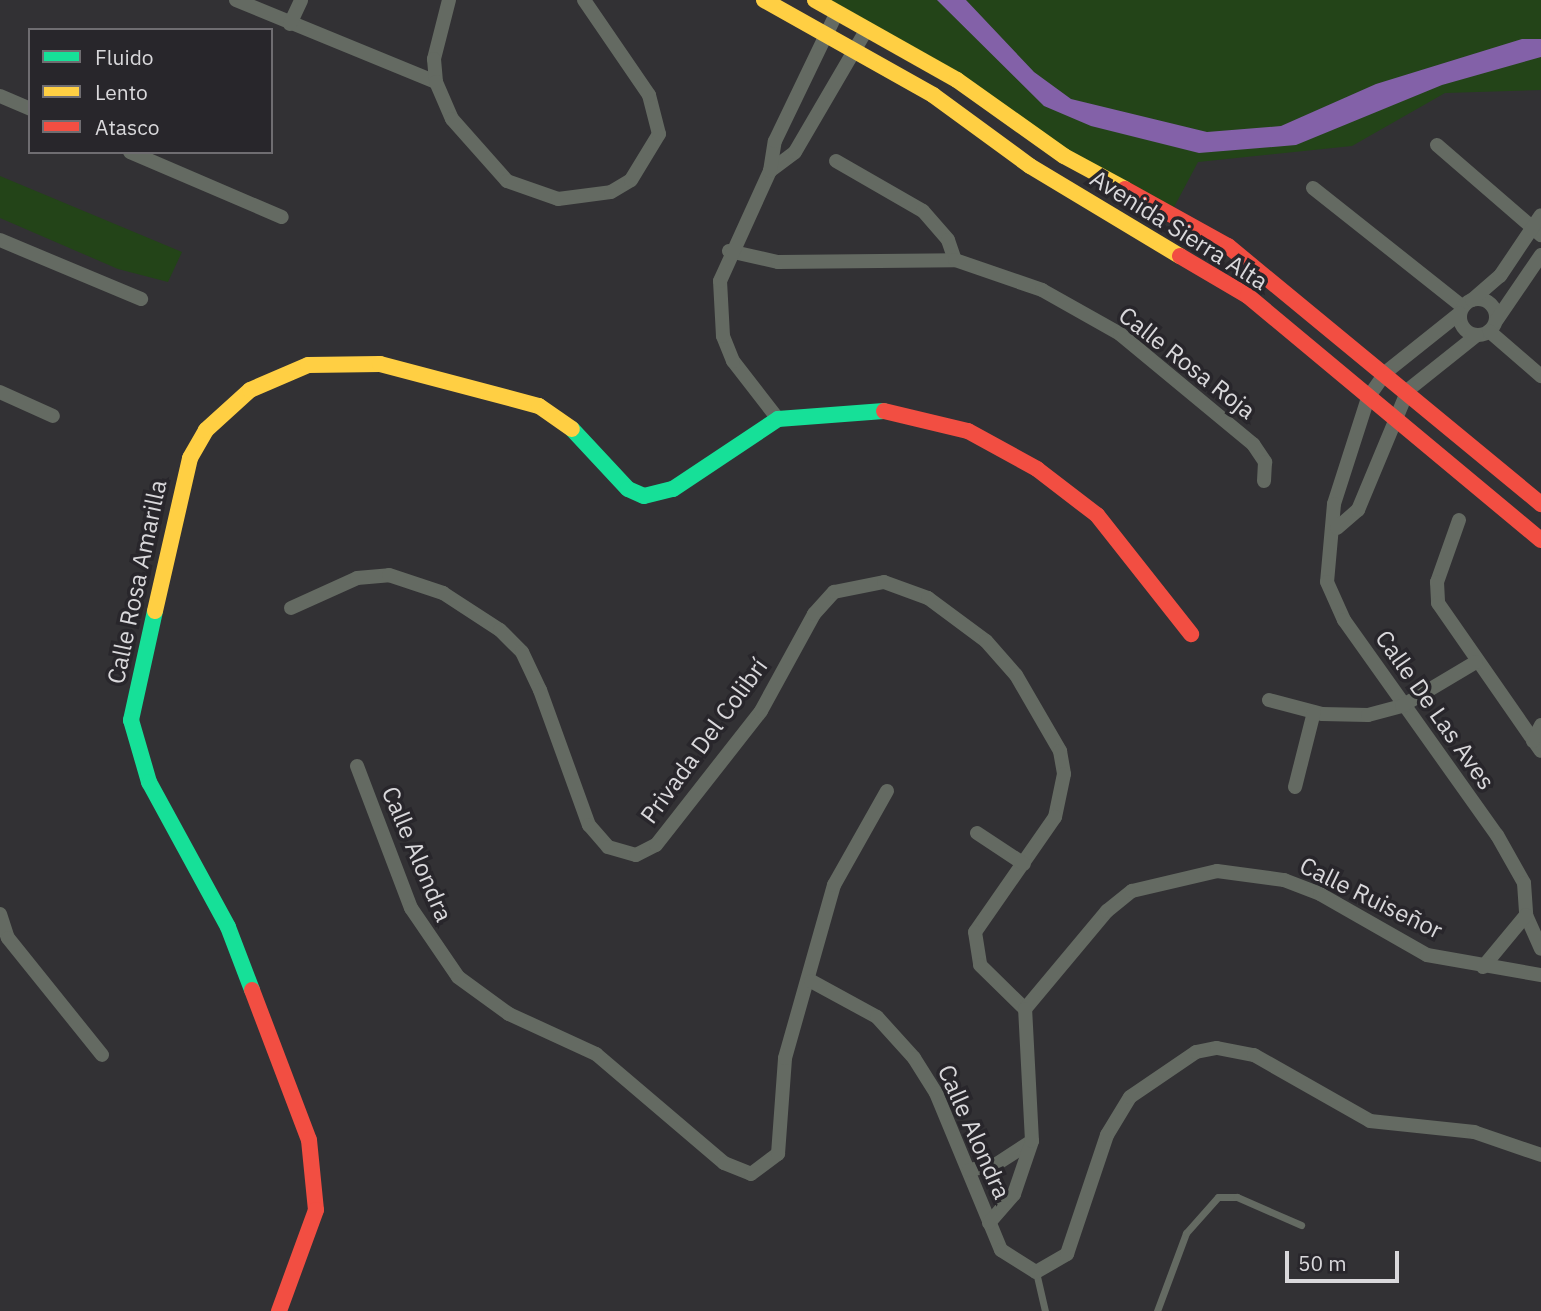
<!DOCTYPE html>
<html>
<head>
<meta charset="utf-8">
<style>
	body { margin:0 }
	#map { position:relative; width:1541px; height:1311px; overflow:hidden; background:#323134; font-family:"IBM Plex Sans",sans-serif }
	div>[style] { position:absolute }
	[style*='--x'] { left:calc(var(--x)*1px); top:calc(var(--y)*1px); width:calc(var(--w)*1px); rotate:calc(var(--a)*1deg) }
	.green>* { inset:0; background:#234418 }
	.water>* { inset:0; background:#8361a8 }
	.lane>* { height:7px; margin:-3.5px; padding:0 3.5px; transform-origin:3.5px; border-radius:3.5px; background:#646a62 }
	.street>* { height:14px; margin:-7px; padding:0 7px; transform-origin:7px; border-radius:7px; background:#646a62 }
	.street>.ring { margin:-7px; padding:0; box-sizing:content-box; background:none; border:14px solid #646a62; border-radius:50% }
	.fast>* { height:16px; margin:-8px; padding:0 8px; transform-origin:8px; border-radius:8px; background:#16e098 }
	.slow>* { height:16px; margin:-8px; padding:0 8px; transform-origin:8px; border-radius:8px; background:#ffcf43 }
	.jam>* { height:16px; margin:-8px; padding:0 8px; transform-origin:8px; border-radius:8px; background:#f24e42 }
	span { translate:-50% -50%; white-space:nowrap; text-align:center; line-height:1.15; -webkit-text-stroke:7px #28262b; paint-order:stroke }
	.street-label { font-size:24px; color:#d9d8db }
	.legend { position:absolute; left:28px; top:28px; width:245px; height:126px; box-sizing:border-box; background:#28262b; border:2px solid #6f6d71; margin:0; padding:9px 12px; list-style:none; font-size:21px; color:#d9d8db }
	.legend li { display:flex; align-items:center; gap:14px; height:35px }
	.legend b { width:35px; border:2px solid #6f6d71 }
	.scale { position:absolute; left:1285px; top:1251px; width:114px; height:32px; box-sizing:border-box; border:4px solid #d9d8db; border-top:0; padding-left:9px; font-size:21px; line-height:24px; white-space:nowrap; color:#d9d8db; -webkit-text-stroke:5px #28262b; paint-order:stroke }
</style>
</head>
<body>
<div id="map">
	<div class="green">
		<i style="clip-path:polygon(816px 0,1541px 0,1541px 90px,1445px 93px,1352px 146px,1198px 162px,1172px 211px)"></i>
		<i style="clip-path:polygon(0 176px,182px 252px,168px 282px,118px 269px,0 218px)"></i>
	</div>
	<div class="water">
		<i style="clip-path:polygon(937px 0,966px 0,1034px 72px,1071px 99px,1207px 132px,1281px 126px,1376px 84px,1522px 39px,1541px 39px,1541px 57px,1442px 85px,1296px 145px,1199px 153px,1091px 126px,1044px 106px)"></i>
	</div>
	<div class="lane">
		<i style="--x:1036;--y:1272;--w:40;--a:77"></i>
		<i style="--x:1157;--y:1311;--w:83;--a:-69.6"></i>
		<i style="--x:1186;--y:1233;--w:48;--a:-48.4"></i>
		<i style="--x:1218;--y:1197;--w:19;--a:0"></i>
		<i style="--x:1237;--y:1197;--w:70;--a:23.6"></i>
	</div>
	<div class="street">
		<i style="--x:236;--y:0;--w:216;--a:22.3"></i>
		<i style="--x:449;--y:0;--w:61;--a:104.3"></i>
		<i style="--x:434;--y:59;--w:23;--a:85"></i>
		<i style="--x:436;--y:82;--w:40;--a:66.6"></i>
		<i style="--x:452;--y:119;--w:83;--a:48.4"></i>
		<i style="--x:507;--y:181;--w:54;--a:19.4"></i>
		<i style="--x:558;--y:199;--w:53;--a:-7.5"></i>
		<i style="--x:611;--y:192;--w:23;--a:-31"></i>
		<i style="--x:631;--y:180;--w:54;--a:-58.7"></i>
		<i style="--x:659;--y:134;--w:40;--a:-104.4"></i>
		<i style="--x:649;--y:95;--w:115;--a:-124.4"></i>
		<i style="--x:290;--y:24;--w:26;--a:-65"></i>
		<i style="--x:0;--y:96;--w:33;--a:23"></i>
		<i style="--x:1437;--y:145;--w:138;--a:40.9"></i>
		<i style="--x:130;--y:152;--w:165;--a:23.2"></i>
		<i style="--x:836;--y:161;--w:100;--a:29.9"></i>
		<i style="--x:923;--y:211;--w:38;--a:49"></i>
		<i style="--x:948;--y:240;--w:21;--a:71"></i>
		<i style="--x:770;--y:171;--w:31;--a:-37"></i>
		<i style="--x:795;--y:152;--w:143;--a:-59.7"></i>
		<i style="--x:1313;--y:188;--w:191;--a:38.4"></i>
		<i style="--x:0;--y:240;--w:153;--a:22.7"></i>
		<i style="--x:729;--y:251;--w:50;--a:12.7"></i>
		<i style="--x:778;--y:262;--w:177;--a:-0.6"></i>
		<i style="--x:955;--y:260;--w:92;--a:19"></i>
		<i style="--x:1042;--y:290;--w:90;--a:29.4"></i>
		<i style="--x:1120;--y:334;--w:173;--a:39.6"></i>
		<i style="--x:1253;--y:444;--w:22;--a:56"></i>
		<i style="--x:1265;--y:462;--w:19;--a:93"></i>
		<i class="ring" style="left:1460px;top:299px;width:22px;height:22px"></i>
		<i style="--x:1472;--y:300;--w:37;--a:-41"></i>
		<i style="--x:1500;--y:276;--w:73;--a:-56.1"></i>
		<i style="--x:1460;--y:313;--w:95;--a:141.4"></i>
		<i style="--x:1386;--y:372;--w:32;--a:125"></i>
		<i style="--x:1368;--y:398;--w:111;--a:107.8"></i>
		<i style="--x:1334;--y:504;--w:78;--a:95.1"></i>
		<i style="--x:1327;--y:582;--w:42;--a:65.9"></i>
		<i style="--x:1344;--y:620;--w:264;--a:54.6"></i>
		<i style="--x:1497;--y:835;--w:55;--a:60.6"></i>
		<i style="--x:1524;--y:883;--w:32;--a:86"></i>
		<i style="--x:1526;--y:915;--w:37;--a:66"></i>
		<i style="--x:1496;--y:321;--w:80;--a:-55.7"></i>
		<i style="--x:1489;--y:331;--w:69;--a:40.9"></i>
		<i style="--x:0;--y:392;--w:58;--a:24.4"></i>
		<i style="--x:778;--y:419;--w:73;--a:-127.8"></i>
		<i style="--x:733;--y:361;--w:27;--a:-112"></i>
		<i style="--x:723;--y:336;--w:55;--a:-93.1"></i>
		<i style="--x:720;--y:281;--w:121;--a:-65.6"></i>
		<i style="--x:770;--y:171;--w:30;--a:-81"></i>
		<i style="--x:775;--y:141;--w:143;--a:-64.3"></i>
		<i style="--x:1459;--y:520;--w:66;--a:109.5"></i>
		<i style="--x:1437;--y:582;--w:21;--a:87"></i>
		<i style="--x:1438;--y:603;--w:180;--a:55.2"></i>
		<i style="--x:1337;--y:528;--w:28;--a:-41"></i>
		<i style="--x:1358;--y:510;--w:130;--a:-67.4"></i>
		<i style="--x:1408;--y:390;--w:88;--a:-38.6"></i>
		<i style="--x:291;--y:608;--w:72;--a:-24.4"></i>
		<i style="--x:357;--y:578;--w:32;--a:-5"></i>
		<i style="--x:389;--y:575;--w:57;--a:18.4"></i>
		<i style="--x:443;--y:593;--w:68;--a:33"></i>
		<i style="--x:500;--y:630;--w:31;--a:45"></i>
		<i style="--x:522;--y:652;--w:42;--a:64.7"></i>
		<i style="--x:540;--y:690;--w:144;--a:70.1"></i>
		<i style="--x:589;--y:825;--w:29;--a:49"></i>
		<i style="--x:608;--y:847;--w:29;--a:16"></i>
		<i style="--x:636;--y:855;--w:22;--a:-27"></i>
		<i style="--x:656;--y:845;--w:170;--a:-51.9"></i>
		<i style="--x:761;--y:711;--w:111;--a:-61.3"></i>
		<i style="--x:814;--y:614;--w:30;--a:-48"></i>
		<i style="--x:834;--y:592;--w:51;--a:-11.3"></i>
		<i style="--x:884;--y:582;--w:47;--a:20"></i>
		<i style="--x:928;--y:598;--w:72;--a:36.6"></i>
		<i style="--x:986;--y:641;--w:45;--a:48.6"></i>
		<i style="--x:1016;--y:675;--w:88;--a:59.9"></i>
		<i style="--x:1060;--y:751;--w:23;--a:80"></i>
		<i style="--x:1064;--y:774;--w:44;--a:101.8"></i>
		<i style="--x:1055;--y:817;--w:140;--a:124.8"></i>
		<i style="--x:975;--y:932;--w:33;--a:81"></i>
		<i style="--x:980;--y:965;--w:63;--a:44.4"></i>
		<i style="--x:1269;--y:700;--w:55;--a:14.8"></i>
		<i style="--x:1322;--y:714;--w:46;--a:1.2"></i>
		<i style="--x:1368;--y:715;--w:35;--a:-15"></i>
		<i style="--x:1402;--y:706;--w:86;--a:-30.7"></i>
		<i style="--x:1533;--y:741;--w:18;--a:-63"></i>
		<i style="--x:357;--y:766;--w:152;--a:69.2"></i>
		<i style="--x:411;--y:908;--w:83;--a:55.7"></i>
		<i style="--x:458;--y:977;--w:63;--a:36"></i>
		<i style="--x:509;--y:1014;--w:96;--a:24.7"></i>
		<i style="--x:596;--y:1054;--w:168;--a:40.4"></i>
		<i style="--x:724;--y:1163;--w:29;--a:22"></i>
		<i style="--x:751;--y:1174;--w:34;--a:-37"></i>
		<i style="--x:778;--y:1154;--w:96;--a:-85.8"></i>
		<i style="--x:785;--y:1058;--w:180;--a:-74.2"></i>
		<i style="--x:834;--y:885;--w:108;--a:-60.6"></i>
		<i style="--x:1295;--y:787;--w:77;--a:-75.8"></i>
		<i style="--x:977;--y:833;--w:56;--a:33.4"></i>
		<i style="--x:0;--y:914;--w:25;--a:72"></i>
		<i style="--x:8;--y:938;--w:150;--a:51.2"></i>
		<i style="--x:1483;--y:967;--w:67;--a:-50.4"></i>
		<i style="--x:811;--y:981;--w:75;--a:28.6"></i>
		<i style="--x:877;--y:1017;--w:55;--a:47.9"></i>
		<i style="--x:914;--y:1058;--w:41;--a:57.8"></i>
		<i style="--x:936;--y:1093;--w:170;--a:67.5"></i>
		<i style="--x:1001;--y:1250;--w:41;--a:32.2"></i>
		<i style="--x:1036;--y:1272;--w:36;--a:-30"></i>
		<i style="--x:1067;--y:1254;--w:126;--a:-71.4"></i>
		<i style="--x:1107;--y:1135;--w:44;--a:-58.8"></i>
		<i style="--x:1130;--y:1097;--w:80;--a:-34.3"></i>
		<i style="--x:1196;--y:1052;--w:21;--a:-11"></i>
		<i style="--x:1217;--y:1048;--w:38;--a:11"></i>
		<i style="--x:1254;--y:1055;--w:133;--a:29.6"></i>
		<i style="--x:1370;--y:1121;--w:105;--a:6"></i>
		<i style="--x:1474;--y:1132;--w:71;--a:18.9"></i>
		<i style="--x:1025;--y:1009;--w:128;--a:-50.1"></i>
		<i style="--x:1107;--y:911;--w:32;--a:-39"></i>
		<i style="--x:1132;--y:891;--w:87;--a:-13.2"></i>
		<i style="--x:1217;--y:871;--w:68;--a:7.7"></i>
		<i style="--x:1284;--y:880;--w:39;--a:21"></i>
		<i style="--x:1320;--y:894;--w:123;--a:29.7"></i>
		<i style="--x:1427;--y:955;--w:116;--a:10"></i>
		<i style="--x:969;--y:1170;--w:26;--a:-11"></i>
		<i style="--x:995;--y:1165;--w:44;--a:-33"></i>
		<i style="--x:989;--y:1223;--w:38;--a:-49"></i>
		<i style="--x:1014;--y:1194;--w:56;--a:-71.2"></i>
		<i style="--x:1032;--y:1141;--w:132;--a:-93"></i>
	</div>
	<div class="fast">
		<i style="--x:572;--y:429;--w:82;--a:47"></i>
		<i style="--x:628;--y:489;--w:17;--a:24"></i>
		<i style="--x:644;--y:496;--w:30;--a:-14"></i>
		<i style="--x:673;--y:489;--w:126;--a:-33.7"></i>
		<i style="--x:778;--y:419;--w:106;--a:-4.3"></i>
		<i style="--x:155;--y:611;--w:112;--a:102.4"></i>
		<i style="--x:131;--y:720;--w:65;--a:73.8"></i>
		<i style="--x:149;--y:782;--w:165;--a:61.4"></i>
		<i style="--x:228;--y:927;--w:67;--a:69.1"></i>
	</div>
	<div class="slow">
		<i style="--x:764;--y:0;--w:194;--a:29.3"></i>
		<i style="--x:933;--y:95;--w:120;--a:36.2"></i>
		<i style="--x:1030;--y:166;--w:175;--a:31"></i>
		<i style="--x:815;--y:0;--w:163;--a:29.4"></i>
		<i style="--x:957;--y:80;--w:131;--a:35.4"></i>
		<i style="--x:1064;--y:156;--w:69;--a:28.4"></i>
		<i style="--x:155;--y:611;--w:157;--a:-77.1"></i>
		<i style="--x:190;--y:458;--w:32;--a:-60"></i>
		<i style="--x:206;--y:430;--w:59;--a:-42.3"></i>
		<i style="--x:250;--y:390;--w:63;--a:-23.3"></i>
		<i style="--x:308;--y:365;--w:72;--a:-0.8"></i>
		<i style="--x:380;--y:364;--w:164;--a:14.8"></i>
		<i style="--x:539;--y:406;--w:40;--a:34.9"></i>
	</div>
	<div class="jam">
		<i style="--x:1125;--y:189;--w:118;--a:29"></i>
		<i style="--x:1228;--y:246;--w:406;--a:39.5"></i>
		<i style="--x:1180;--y:256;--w:79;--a:30.5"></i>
		<i style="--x:1248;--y:296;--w:381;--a:39.8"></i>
		<i style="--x:884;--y:411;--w:86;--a:13.4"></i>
		<i style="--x:968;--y:431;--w:79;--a:28.8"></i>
		<i style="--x:1037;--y:469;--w:76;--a:37.5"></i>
		<i style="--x:1097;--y:515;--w:152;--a:51.7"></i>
		<i style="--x:252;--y:990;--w:160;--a:69.2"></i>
		<i style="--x:309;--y:1140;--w:70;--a:84.3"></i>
		<i style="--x:316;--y:1210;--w:108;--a:110.1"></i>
	</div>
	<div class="street-label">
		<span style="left:1179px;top:230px;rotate:32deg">Avenida Sierra Alta</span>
		<span style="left:1187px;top:363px;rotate:38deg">Calle Rosa Roja</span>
		<span style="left:137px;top:582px;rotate:-78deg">Calle Rosa Amarilla</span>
		<span style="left:1435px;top:710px;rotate:55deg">Calle De Las Aves</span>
		<span style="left:704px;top:741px;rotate:-54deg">Privada Del Colibrí</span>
		<span style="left:417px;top:854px;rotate:67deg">Calle Alondra</span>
		<span style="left:1371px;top:898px;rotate:26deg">Calle Ruiseñor</span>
		<span style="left:974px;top:1132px;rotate:66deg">Calle Alondra</span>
	</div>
	<ul class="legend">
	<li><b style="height:9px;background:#16e098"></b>Fluido</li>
	<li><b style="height:9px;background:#ffcf43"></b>Lento</li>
	<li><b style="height:9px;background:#f24e42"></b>Atasco</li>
	</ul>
	<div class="scale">50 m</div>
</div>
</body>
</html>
